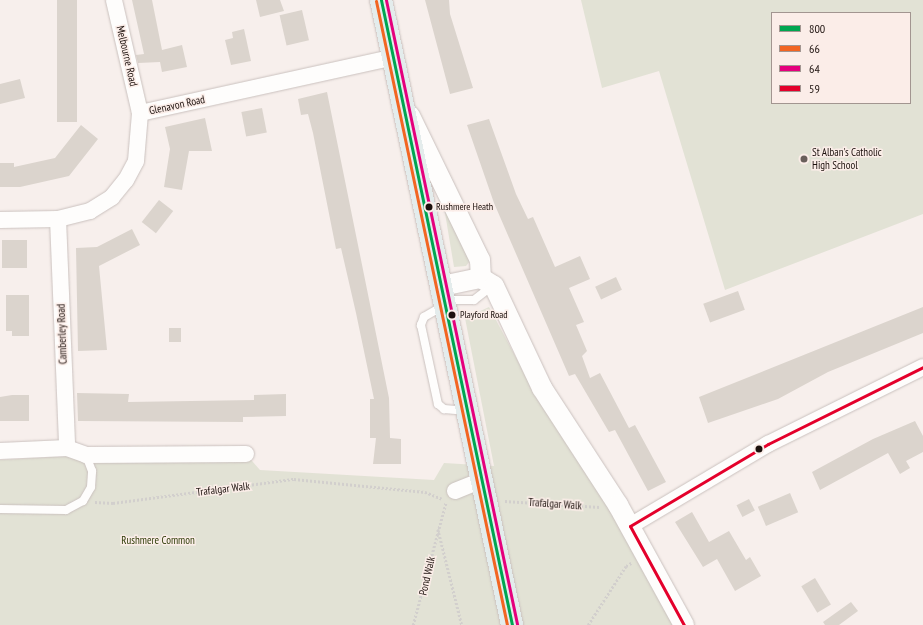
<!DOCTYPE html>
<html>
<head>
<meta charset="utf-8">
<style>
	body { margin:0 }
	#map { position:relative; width:923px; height:625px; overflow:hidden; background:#f7efec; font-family:"PT Sans Narrow",sans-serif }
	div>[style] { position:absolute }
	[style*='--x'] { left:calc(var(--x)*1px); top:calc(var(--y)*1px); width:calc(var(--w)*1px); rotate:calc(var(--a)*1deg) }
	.green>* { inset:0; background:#e2e2d5 }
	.building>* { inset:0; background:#dbd4cd; transform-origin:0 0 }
	.path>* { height:2.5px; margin-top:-1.25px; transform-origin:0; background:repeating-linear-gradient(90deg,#d2cfcd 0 2px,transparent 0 4px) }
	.roads { filter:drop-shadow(0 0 1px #cac1be) drop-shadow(0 0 1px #cac1be) }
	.service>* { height:8px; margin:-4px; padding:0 4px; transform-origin:4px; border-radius:4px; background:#fefdfc }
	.minor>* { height:16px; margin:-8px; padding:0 8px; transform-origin:8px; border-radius:8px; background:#fefdfc }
	.tertiary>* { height:20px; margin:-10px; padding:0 10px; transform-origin:10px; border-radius:10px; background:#fefdfc }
	.primary>* { height:22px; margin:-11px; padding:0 11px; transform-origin:11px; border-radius:11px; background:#e4ecec }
	.bus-1>* { height:3px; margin:-1.5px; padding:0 1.5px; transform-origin:1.5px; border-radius:1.5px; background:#00a651 }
	.bus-2>* { height:3px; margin:-1.5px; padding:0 1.5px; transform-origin:1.5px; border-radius:1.5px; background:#f26522 }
	.bus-3>* { height:3px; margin:-1.5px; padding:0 1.5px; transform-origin:1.5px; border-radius:1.5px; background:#e5007d }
	.bus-4>* { height:3px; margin:-1.5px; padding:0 1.5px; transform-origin:1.5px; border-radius:1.5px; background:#e4002b }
	.dots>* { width:11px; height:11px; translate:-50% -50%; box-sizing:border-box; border:2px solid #fbede8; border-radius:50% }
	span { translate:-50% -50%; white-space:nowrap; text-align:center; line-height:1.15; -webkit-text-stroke:3px #fbede8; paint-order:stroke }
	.bus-label { font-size:10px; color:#1c110d }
	.left { translate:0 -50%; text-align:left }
	.street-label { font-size:11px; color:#1c110d }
	.poi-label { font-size:11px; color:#1c110d }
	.park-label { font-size:11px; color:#2e3c07 }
	.legend { position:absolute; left:771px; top:12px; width:140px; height:92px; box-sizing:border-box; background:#fbede8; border:1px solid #a29590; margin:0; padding:5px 7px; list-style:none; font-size:12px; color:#1c110d }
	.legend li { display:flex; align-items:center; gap:8px; height:20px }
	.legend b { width:20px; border:1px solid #a29590 }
</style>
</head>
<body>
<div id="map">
	<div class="green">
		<i style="clip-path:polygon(evenodd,581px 0,923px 0,923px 214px,725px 290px,659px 71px,602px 88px,581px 0,772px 13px,910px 13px,910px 103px,772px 103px,772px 13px)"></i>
		<i style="clip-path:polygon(443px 201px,470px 261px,466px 266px,454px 267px)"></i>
		<i style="clip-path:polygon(489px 307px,536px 395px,610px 508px,674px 625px,0 625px,0 460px,86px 455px,246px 454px,260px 470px,434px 480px,444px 463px,494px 466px,465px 318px)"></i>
	</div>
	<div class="building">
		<i style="left:57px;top:0;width:20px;height:122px"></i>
		<i style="clip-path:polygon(132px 0,152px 0,162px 50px,182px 45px,187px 67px,162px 72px,160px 62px,138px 63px,136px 55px,144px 54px)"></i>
		<i style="clip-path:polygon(256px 0,280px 0,284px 11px,260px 17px)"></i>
		<i style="clip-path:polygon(425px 0,449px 0,450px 14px,473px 88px,450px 94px)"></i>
		<i style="left:302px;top:10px;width:31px;height:23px;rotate:77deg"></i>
		<i style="clip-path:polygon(244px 29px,251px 61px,231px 65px,225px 40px,233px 38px,232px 32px)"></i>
		<i style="clip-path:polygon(20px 79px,25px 98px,0 104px,0 84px)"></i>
		<i style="clip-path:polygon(327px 92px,389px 398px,390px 438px,401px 439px,401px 464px,373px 464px,376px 438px,370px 438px,370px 399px,374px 399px,356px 313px,341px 248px,336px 249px,313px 133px,308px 114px,301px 115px,298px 99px)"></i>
		<i style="left:262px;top:108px;width:25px;height:21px;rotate:79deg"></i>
		<i style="clip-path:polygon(205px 118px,212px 151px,189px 151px,182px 190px,164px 187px,170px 149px,165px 127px)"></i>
		<i style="clip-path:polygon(489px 119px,516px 194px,528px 219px,533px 217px,555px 267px,580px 256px,590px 279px,569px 288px,584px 322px,576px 325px,587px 351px,582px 356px,590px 378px,600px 373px,629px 428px,635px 425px,666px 482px,648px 491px,615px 430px,609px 432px,575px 374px,569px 376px,494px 203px,467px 125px)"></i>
		<i style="clip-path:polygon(81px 125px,98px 139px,69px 176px,20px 187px,0 187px,0 163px,14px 163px,14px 167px,55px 158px)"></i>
		<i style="left:159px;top:200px;width:18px;height:28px;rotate:38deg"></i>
		<i style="clip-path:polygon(132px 229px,140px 245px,99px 266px,107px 350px,78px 351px,76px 248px,97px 247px)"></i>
		<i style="left:2px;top:240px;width:25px;height:28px"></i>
		<i style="left:616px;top:277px;width:14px;height:23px;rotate:65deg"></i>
		<i style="left:738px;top:291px;width:20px;height:37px;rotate:70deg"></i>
		<i style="clip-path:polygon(6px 295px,29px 295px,29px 336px,12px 336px,12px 331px,6px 331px)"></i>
		<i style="clip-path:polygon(923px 307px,923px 333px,828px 372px,778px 399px,708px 423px,699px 397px)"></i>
		<i style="left:169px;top:328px;width:12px;height:14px"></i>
		<i style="clip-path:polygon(77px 393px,129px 394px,128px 402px,254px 400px,254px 395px,286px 394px,286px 416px,243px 417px,243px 422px,78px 421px)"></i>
		<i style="clip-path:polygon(12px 395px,29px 395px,29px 421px,0 421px,0 397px)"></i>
		<i style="clip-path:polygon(915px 421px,923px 436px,923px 452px,906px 461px,910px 468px,900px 474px,888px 453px,820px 490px,812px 472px,873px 439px)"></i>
		<i style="left:790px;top:493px;width:21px;height:35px;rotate:67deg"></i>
		<i style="left:749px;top:499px;width:13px;height:14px;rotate:63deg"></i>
		<i style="clip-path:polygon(692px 512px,709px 542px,729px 531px,746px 560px,750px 557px,761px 576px,735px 591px,717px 559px,703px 567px,675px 522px)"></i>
		<i style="left:815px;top:578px;width:31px;height:16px;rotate:59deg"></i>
		<i style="clip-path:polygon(851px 602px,858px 611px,839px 625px,825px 625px,823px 622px)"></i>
	</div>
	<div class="path">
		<i style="--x:505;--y:501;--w:95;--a:3.6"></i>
		<i style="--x:95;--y:502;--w:18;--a:3"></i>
		<i style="--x:113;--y:503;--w:183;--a:-7.6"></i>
		<i style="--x:294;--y:479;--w:132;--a:5.7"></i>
		<i style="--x:425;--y:492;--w:18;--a:22"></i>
		<i style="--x:438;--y:529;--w:99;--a:76"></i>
		<i style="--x:413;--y:625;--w:127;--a:-75"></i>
		<i style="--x:588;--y:625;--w:70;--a:-57.2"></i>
		<i style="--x:626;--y:566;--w:6;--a:-31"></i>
	</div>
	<div class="roads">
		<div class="service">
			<i style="--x:446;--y:300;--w:28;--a:0"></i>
			<i style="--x:474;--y:300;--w:23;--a:-38"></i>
			<i style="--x:443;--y:306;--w:22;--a:150"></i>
			<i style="--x:424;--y:317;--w:9;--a:111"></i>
			<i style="--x:421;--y:325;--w:81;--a:77.9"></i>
			<i style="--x:438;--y:404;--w:8;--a:40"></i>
			<i style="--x:444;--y:409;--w:23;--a:5"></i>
			<i style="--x:0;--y:509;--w:66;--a:0.9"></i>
			<i style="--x:66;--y:510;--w:19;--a:-28"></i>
			<i style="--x:83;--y:501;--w:16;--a:-60"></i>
			<i style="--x:91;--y:487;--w:16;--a:-86"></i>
			<i style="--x:92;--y:471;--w:17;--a:-111"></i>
		</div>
		<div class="minor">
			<i style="--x:140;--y:113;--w:260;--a:-12.4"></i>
			<i style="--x:58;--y:219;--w:229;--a:87.7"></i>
			<i style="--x:0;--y:220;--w:58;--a:-1"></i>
			<i style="--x:58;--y:219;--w:33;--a:-14"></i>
			<i style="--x:90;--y:211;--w:26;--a:-32"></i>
			<i style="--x:112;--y:197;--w:22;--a:-51"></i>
			<i style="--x:126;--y:180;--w:21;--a:-62"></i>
			<i style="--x:136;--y:161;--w:48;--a:-85.2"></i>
			<i style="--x:140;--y:113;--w:116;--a:-103"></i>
			<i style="--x:0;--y:451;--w:67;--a:-2.6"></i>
			<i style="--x:67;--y:448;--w:20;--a:20"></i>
			<i style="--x:86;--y:455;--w:160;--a:-0.4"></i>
			<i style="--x:455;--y:491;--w:29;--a:-22"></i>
			<i style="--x:630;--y:526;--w:161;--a:-30.7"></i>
			<i style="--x:768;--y:444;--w:173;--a:-26.4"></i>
		</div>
		<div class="tertiary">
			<i style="--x:410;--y:116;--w:160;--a:64.1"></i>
			<i style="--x:480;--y:260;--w:18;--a:87"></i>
			<i style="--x:442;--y:286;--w:40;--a:-12"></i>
			<i style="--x:481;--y:278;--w:15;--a:32"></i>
			<i style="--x:494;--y:286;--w:113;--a:64.8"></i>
			<i style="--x:542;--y:388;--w:140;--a:57"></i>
			<i style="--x:618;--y:505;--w:137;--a:61.2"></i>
		</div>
		<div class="primary">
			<i style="--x:381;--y:0;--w:639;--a:78.16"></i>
		</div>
	</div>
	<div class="bus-1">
		<i style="--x:381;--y:0;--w:639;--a:78.16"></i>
	</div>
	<div class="bus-2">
		<i style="--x:376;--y:1;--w:638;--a:78.14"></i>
	</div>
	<div class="bus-3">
		<i style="--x:386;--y:0;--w:638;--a:78.14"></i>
	</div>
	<div class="bus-4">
		<i style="--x:630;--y:526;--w:161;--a:-30.7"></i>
		<i style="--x:768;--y:444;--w:173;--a:-26.4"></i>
		<i style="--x:630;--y:526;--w:113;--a:61.4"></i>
	</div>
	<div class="dots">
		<i style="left:804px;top:159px;background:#695f5b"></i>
		<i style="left:429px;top:207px;background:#1c110d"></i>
		<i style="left:452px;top:315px;background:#1c110d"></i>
		<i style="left:759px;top:449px;background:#1c110d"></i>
	</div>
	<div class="bus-label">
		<span class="left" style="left:436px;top:207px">Rushmere Heath</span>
		<span class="left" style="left:460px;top:315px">Playford Road</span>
	</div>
	<div class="street-label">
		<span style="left:127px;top:56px;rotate:77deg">Melbourne Road</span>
		<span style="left:177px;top:105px;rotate:-12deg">Glenavon Road</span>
		<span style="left:62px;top:334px;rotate:-92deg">Camberley Road</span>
		<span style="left:223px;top:489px;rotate:-7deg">Trafalgar Walk</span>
		<span style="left:555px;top:504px;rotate:4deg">Trafalgar Walk</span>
		<span style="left:427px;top:576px;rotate:-77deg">Pond Walk</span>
	</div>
	<div class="poi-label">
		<span class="left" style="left:812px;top:159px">St Alban's Catholic<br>High School</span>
	</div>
	<div class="park-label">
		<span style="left:158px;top:540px">Rushmere Common</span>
	</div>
	<ul class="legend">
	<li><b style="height:5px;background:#00a651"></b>800</li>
	<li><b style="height:5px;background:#f26522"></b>66</li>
	<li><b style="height:5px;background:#e5007d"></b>64</li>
	<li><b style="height:5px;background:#e4002b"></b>59</li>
	</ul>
</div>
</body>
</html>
